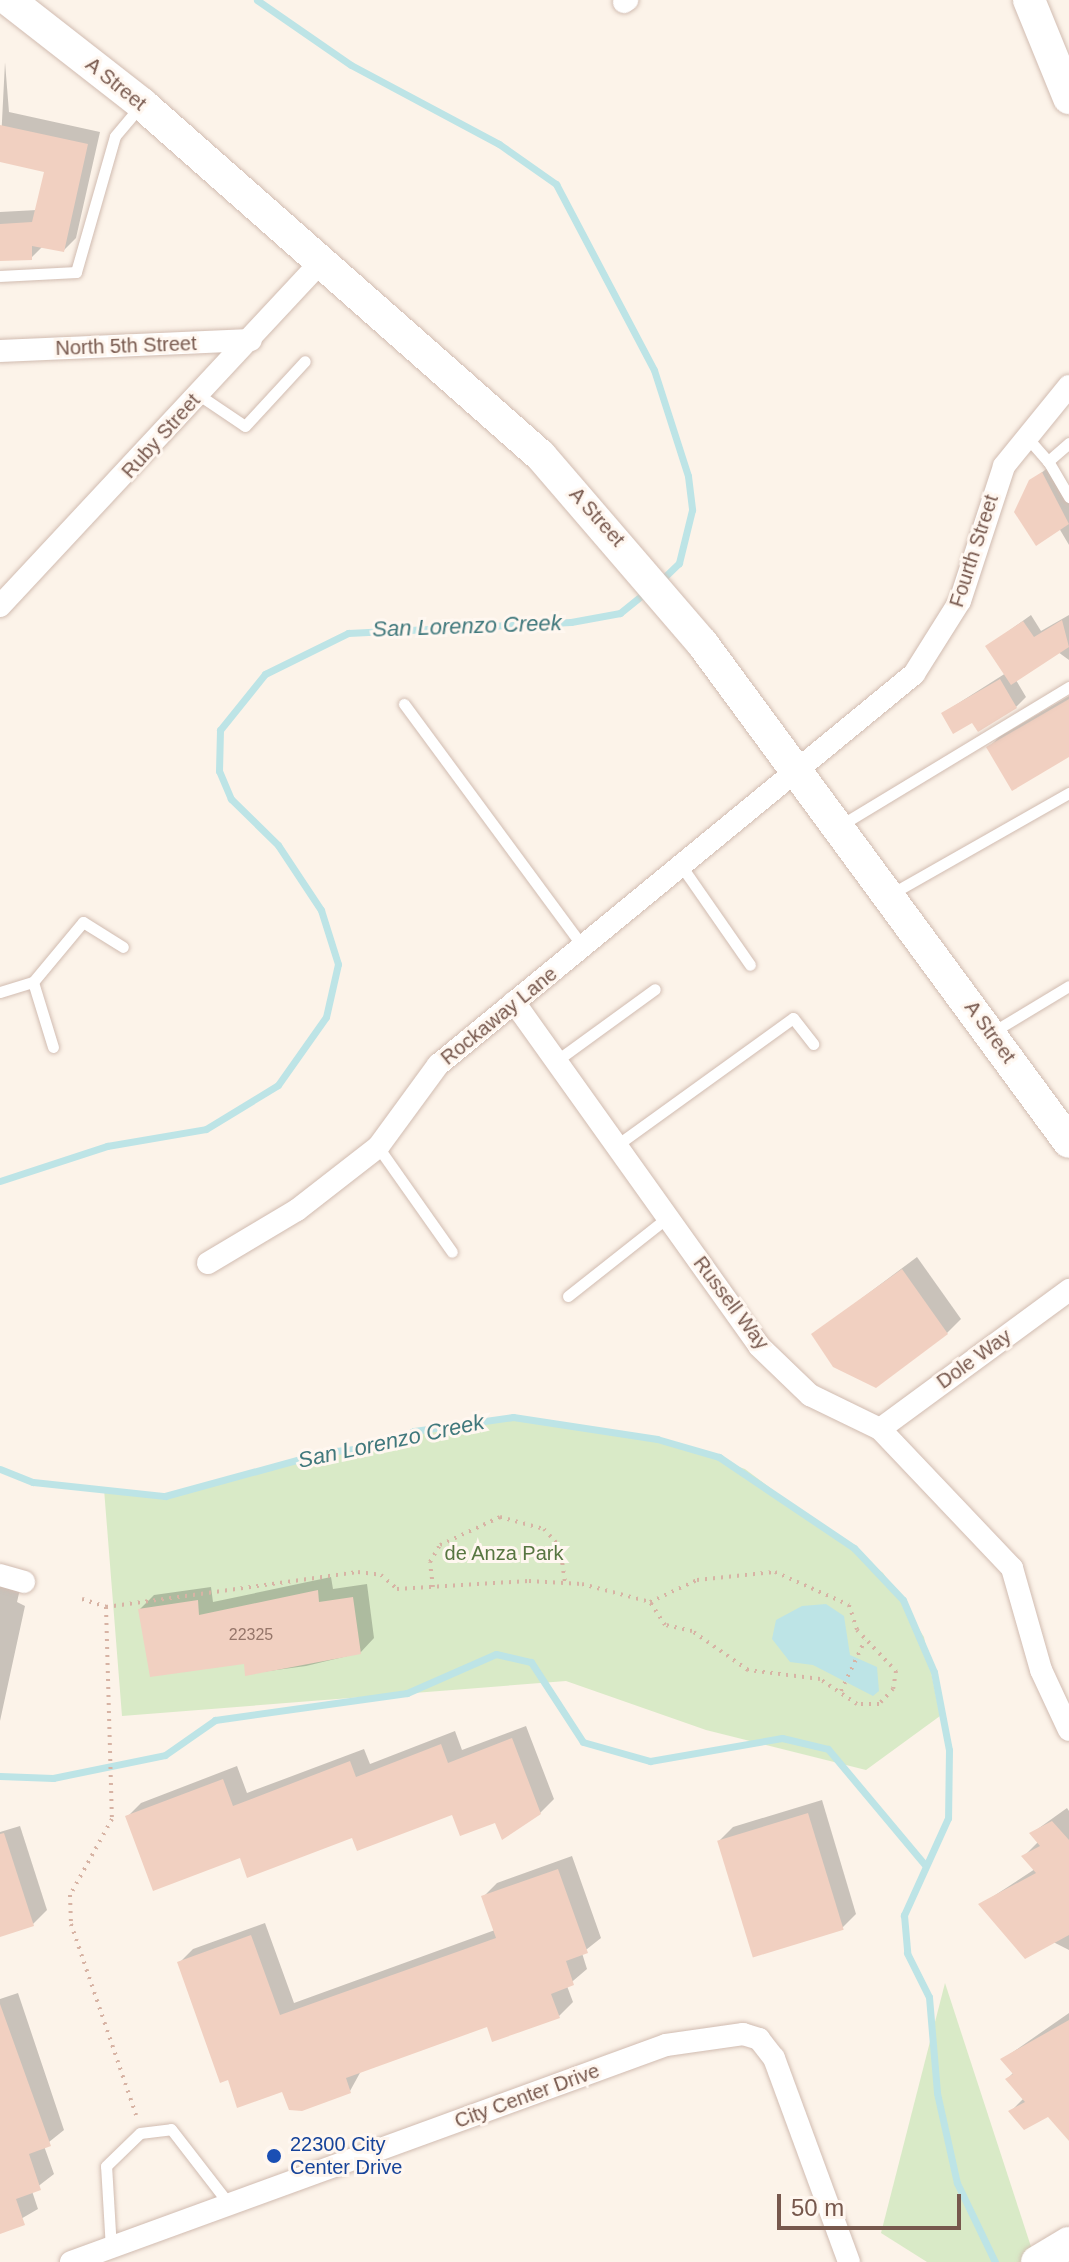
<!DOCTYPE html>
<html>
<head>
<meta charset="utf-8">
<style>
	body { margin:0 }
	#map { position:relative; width:1069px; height:2262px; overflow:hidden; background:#fcf3e9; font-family:Helvetica,sans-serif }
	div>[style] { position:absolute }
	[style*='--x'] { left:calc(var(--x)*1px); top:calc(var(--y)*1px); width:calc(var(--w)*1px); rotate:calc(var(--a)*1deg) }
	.green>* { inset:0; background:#d9eac7 }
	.water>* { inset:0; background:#bde4e6 }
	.shadow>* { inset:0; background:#0003 }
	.stream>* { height:7px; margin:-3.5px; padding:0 3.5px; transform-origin:3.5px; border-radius:3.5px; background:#bde4e6 }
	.building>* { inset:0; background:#f1d0c1; transform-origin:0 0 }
	.path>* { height:4px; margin-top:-2px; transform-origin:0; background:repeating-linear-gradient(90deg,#d7b3a4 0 2px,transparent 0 8px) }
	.roads { filter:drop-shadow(0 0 2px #d1bcb1) drop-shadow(0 0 2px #d1bcb1) }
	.lane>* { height:11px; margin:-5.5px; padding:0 5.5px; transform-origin:5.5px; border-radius:5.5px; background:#fff }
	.street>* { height:22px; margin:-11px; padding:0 11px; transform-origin:11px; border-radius:11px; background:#fff }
	.secondary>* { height:32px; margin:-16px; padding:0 16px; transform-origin:16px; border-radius:16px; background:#fff }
	.dots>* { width:22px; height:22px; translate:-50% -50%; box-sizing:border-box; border:4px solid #fff7f0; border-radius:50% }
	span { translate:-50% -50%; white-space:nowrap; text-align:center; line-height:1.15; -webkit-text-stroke:6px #fff7f0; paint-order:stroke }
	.number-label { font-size:16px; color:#96766a }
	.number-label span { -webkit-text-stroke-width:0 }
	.street-label { font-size:20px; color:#77584d }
	.park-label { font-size:20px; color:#577641 }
	.transit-label { font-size:20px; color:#164399 }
	.left { translate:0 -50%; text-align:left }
	.water-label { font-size:22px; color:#40787c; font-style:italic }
	.scale { position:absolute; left:777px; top:2194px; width:184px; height:36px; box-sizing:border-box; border:4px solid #77584d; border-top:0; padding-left:10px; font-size:24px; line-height:28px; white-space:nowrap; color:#77584d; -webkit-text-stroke:6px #fff7f0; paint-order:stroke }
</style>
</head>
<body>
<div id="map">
	<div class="green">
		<i style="clip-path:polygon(499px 1418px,657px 1439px,745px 1469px,883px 1573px,924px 1637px,940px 1716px,866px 1770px,706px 1730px,566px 1681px,122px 1716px,104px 1489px,165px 1496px,326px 1452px)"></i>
		<i style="clip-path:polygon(945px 1983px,1036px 2262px,927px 2262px,881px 2233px)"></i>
	</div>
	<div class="water">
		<i style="clip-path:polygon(826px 1604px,844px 1616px,850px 1655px,877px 1667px,879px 1691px,873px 1696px,813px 1665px,790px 1662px,772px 1639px,776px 1620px,802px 1606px)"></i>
	</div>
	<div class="shadow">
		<i style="clip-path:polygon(5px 62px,9px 112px,100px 132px,76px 238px,64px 250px,43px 246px,31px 258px,0 259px,0 212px,37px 210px,46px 171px,0 160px)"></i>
		<i style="clip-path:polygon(1050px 466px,1069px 496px,1069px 545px,1031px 481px)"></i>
		<i style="clip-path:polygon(1031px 615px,1041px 631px,1069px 615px,1069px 660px,1058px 652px,1016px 680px,1026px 697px,1016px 707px,973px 720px,943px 713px,1006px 673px,988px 646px)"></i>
		<i style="clip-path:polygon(1069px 696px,1069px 754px,989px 747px,999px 737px)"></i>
		<i style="clip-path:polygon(917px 1257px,961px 1319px,947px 1333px,814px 1334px)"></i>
		<i style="clip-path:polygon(331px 1577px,333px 1589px,367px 1584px,374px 1638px,360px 1653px,306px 1666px,247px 1674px,246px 1662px,140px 1609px,154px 1595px,211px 1587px,213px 1602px)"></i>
		<i style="clip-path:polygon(0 1584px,20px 1589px,17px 1602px,25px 1606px,0 1721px)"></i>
		<i style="clip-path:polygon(526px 1726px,554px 1799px,540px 1813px,496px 1820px,453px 1812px,241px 1855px,127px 1817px,141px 1803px,237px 1766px,247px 1793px,364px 1749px,370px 1764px,455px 1731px,462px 1750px)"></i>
		<i style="clip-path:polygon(822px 1800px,856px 1914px,842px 1928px,719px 1841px,733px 1827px)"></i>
		<i style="clip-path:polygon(1067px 1808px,1069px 1811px,1069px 1950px,980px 1905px,1035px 1869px,1024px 1856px,1039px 1841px,1032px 1833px)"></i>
		<i style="clip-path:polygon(20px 1826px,47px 1910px,33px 1924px,0 1934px,0 1832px)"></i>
		<i style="clip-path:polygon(572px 1856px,601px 1938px,582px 1953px,587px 1969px,567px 1986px,573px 2002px,559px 2016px,488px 2025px,361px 2071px,350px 2091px,284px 2089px,179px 1963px,193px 1949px,265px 1923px,294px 2003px,495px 1930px,483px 1897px,497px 1883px)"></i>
		<i style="clip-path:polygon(18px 1993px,64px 2130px,44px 2146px,54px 2174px,32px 2191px,38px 2209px,0 2231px,0 1999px)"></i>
		<i style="clip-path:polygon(1069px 2013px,1069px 2138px,1048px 2114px,1011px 2111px,1024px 2098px,1007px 2079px,1014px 2072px,1003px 2059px)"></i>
	</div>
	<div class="stream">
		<i style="--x:257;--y:0;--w:114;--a:34.7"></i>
		<i style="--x:351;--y:65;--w:168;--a:28.1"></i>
		<i style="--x:499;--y:144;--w:70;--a:35.1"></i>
		<i style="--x:556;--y:184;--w:210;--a:62.2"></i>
		<i style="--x:654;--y:370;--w:111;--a:72.2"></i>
		<i style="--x:688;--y:476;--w:34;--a:83"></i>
		<i style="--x:692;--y:510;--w:55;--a:103.8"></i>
		<i style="--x:679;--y:563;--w:28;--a:136"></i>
		<i style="--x:0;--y:1181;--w:113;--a:-18.1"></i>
		<i style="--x:107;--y:1146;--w:100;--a:-9.7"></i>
		<i style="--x:206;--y:1129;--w:84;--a:-31.4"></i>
		<i style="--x:278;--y:1085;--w:83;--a:-54.8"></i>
		<i style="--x:326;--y:1017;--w:54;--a:-77.2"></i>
		<i style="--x:338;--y:964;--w:57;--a:-107.5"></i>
		<i style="--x:321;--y:910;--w:78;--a:-123.5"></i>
		<i style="--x:278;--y:845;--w:66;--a:-135.6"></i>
		<i style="--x:231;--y:799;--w:30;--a:-113"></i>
		<i style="--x:219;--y:771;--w:41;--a:-88.6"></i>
		<i style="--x:220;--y:730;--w:72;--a:-51.2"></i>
		<i style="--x:265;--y:674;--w:93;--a:-26.3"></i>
		<i style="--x:348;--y:633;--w:223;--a:-2.8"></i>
		<i style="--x:571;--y:622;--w:50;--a:-10.4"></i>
		<i style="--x:620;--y:613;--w:33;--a:-39"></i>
		<i style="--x:0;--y:1469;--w:35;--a:22"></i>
		<i style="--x:33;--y:1482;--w:133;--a:6.1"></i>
		<i style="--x:165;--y:1496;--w:167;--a:-15.3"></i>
		<i style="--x:326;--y:1452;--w:57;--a:-6"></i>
		<i style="--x:383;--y:1446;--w:34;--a:-26"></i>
		<i style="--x:414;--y:1431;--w:100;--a:-8"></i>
		<i style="--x:513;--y:1417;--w:146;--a:8.7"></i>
		<i style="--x:657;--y:1439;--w:65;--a:16.2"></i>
		<i style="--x:719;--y:1457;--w:163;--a:34"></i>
		<i style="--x:854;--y:1548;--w:71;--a:46.7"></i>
		<i style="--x:903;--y:1600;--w:78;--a:66.7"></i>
		<i style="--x:934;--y:1672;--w:79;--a:79.1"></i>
		<i style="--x:949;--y:1750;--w:68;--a:90.8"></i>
		<i style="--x:948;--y:1818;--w:107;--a:114.4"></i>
		<i style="--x:904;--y:1915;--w:38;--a:85"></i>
		<i style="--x:907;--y:1953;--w:49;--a:63.4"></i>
		<i style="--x:929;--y:1997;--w:96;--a:85.2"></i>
		<i style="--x:937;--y:2093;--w:92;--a:77.5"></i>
		<i style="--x:957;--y:2183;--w:88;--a:64.3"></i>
		<i style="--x:0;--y:1776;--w:53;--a:2.2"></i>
		<i style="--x:53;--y:1778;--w:114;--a:-11.6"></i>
		<i style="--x:165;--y:1755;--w:61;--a:-35"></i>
		<i style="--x:215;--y:1720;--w:194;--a:-8"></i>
		<i style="--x:407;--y:1693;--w:97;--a:-23.7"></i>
		<i style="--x:496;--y:1654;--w:36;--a:13"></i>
		<i style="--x:531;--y:1662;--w:95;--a:57"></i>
		<i style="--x:583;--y:1742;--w:70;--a:15.8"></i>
		<i style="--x:650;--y:1761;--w:134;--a:-9.9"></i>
		<i style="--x:782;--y:1738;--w:47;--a:13.4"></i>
		<i style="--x:828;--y:1749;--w:151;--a:50.1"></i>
	</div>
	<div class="building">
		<i style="clip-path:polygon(0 125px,88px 144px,64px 252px,32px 246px,32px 260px,0 261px,0 224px,32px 222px,44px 172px,0 162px)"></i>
		<i style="clip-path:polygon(1042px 472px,1069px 524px,1036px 546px,1014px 512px,1029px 480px)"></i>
		<i style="clip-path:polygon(1062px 620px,1069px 647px,1011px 685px,985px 646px,1023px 621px,1034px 637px)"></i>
		<i style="clip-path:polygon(1000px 679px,1017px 708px,978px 732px,972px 723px,953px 734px,941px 713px)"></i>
		<i style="clip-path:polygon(1069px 699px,1069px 757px,1012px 791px,986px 747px)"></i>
		<i style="clip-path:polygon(902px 1269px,948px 1334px,876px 1388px,833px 1367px,811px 1334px)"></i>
		<i style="clip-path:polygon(318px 1590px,319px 1602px,353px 1597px,361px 1654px,245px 1676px,244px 1664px,150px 1677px,138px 1609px,198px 1600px,199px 1615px)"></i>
		<i style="clip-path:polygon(512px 1738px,541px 1814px,502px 1840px,495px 1823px,460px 1836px,452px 1815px,357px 1851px,352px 1838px,247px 1878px,240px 1858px,153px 1891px,125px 1816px,223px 1779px,233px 1806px,350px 1761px,356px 1777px,441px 1744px,448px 1763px)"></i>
		<i style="left:808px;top:1813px;width:122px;height:95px;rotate:73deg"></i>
		<i style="clip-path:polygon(1052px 1821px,1069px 1840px,1069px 1935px,1025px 1959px,978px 1904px,1036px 1873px,1021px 1856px,1040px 1846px,1029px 1833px)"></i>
		<i style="clip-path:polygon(4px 1833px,34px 1926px,0 1937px,0 1834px)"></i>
		<i style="clip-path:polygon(558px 1869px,588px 1953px,566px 1961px,574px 1985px,551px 1994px,560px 2018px,492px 2042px,487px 2027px,346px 2078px,351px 2093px,302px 2111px,289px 2110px,282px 2092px,237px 2108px,228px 2080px,220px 2083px,177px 1962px,251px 1935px,280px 2015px,496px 1938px,481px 1896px)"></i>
		<i style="clip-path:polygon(0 2004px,51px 2146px,29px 2154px,41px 2190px,16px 2199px,25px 2225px,0 2234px)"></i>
		<i style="clip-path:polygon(1069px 2020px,1069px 2141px,1048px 2117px,1024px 2130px,1008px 2111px,1025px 2102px,1005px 2079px,1013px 2074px,1000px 2059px)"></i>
	</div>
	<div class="path">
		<i style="--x:775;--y:1572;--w:81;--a:24"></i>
		<i style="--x:849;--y:1605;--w:26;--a:72"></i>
		<i style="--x:857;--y:1630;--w:57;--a:46.4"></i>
		<i style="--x:896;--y:1671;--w:18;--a:99"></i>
		<i style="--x:893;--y:1689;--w:21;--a:133"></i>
		<i style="--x:879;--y:1704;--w:22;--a:180"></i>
		<i style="--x:857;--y:1704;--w:45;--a:-146"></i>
		<i style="--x:820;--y:1679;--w:73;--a:-172.9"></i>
		<i style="--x:748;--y:1670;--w:68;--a:-145.1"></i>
		<i style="--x:692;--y:1631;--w:28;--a:-167"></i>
		<i style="--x:665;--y:1625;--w:27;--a:-123"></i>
		<i style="--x:650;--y:1602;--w:52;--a:-25.1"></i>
		<i style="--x:697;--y:1580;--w:78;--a:-5.9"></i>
		<i style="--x:433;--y:1587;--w:25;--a:-97"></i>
		<i style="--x:430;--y:1562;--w:20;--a:-60"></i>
		<i style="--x:440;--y:1545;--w:66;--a:-25"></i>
		<i style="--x:500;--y:1517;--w:46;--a:15.3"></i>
		<i style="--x:544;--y:1529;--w:24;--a:48"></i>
		<i style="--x:560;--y:1547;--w:37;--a:82"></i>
		<i style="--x:82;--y:1599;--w:25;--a:18"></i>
		<i style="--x:106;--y:1607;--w:254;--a:-7.9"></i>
		<i style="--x:358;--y:1572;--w:23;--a:7"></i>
		<i style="--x:381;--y:1575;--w:21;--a:41"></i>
		<i style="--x:397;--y:1589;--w:132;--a:-3.5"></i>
		<i style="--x:529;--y:1581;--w:53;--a:3.2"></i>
		<i style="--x:582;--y:1584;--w:70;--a:14.8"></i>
		<i style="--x:106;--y:1607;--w:212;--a:88.4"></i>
		<i style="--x:112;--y:1819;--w:87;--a:118.9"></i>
		<i style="--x:70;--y:1895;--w:29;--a:88"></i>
		<i style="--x:71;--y:1924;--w:202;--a:71.2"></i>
		<i style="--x:841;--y:1691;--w:56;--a:-64.8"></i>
	</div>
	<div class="roads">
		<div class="lane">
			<i style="--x:0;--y:276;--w:76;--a:-3"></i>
			<i style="--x:76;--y:272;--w:141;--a:-74"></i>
			<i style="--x:115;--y:136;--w:42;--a:-49.8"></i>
			<i style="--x:199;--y:395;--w:55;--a:34"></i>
			<i style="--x:245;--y:426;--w:88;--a:-47.3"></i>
			<i style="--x:1025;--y:435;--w:35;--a:49"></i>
			<i style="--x:1069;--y:443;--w:28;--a:139"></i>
			<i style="--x:1048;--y:461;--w:42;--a:59.7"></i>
			<i style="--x:404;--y:704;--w:302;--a:53.6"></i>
			<i style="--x:841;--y:825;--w:267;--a:-31.2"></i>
			<i style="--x:682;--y:867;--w:119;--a:55.2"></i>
			<i style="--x:891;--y:894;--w:205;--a:-29.6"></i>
			<i style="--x:33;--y:982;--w:68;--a:72.9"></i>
			<i style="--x:0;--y:992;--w:34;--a:-17"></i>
			<i style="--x:33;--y:982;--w:78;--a:-50.2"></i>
			<i style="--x:83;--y:922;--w:47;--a:32"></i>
			<i style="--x:991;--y:1033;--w:91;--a:-31.1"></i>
			<i style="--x:556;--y:1061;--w:122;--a:-36"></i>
			<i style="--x:617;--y:1145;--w:217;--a:-35.8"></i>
			<i style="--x:793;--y:1018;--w:33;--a:52"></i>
			<i style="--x:378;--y:1147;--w:128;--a:54.8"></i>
			<i style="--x:568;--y:1296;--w:127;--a:-38.3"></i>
			<i style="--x:111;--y:2249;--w:83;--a:-93.4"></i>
			<i style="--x:106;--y:2166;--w:47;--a:-44.1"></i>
			<i style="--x:140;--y:2133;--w:31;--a:-7"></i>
			<i style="--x:171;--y:2129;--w:95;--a:52.3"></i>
		</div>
		<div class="street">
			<i style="--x:624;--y:2;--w:4;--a:-34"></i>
			<i style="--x:0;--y:351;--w:251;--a:-2.5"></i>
			<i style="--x:0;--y:606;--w:469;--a:-47"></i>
			<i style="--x:514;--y:1002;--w:422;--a:54.5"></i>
			<i style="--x:759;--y:1346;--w:71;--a:43.9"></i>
			<i style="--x:810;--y:1395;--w:78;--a:25.9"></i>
			<i style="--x:880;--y:1429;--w:192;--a:46.5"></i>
			<i style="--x:1012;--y:1568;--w:106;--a:74.1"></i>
			<i style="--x:1041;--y:1670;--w:66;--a:65"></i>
			<i style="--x:208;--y:1263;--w:104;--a:-30.8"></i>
			<i style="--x:297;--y:1210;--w:103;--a:-37.9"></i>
			<i style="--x:378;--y:1147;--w:102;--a:-53.8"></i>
			<i style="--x:438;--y:1065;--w:616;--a:-39.4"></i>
			<i style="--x:914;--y:674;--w:86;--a:-57.8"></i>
			<i style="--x:960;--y:601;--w:142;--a:-71.9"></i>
			<i style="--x:1004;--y:466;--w:103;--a:-50.9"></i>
			<i style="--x:880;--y:1429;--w:235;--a:-36.3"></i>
			<i style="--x:0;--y:1575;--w:25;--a:16"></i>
			<i style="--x:71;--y:2262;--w:633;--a:-20.04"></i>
			<i style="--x:666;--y:2045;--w:78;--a:-8.1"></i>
			<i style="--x:743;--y:2034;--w:17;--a:17"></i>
			<i style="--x:759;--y:2039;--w:24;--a:52"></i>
			<i style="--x:774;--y:2058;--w:217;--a:69.8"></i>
		</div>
		<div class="secondary">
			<i style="--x:9;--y:0;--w:169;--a:38"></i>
			<i style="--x:142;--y:104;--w:532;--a:41.42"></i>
			<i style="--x:541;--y:456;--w:247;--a:49.3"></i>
			<i style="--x:702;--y:643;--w:619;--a:53.67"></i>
			<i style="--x:1029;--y:0;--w:106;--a:67.8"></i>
			<i style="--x:1037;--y:2262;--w:37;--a:-31"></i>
		</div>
	</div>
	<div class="dots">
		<i style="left:274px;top:2156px;background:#1a4fb4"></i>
	</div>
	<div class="number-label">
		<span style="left:251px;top:1635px">22325</span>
	</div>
	<div class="street-label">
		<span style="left:116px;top:84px;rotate:39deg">A Street</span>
		<span style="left:126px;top:346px;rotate:-2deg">North 5th Street</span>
		<span style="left:161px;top:436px;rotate:-48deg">Ruby Street</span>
		<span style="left:597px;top:517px;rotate:48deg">A Street</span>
		<span style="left:974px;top:551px;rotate:-72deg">Fourth Street</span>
		<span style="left:499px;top:1016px;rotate:-39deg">Rockaway Lane</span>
		<span style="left:990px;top:1032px;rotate:54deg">A Street</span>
		<span style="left:731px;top:1303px;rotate:53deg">Russell Way</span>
		<span style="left:974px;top:1359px;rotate:-36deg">Dole Way</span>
		<span style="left:527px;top:2096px;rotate:-20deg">City Center Drive</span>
	</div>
	<div class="park-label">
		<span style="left:504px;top:1553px">de Anza Park</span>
	</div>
	<div class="transit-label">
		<span class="left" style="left:290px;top:2156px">22300 City<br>Center Drive</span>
	</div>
	<div class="water-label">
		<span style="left:467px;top:626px;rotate:-2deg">San Lorenzo Creek</span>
		<span style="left:391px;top:1441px;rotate:-12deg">San Lorenzo Creek</span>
	</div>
	<div class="scale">50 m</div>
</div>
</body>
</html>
